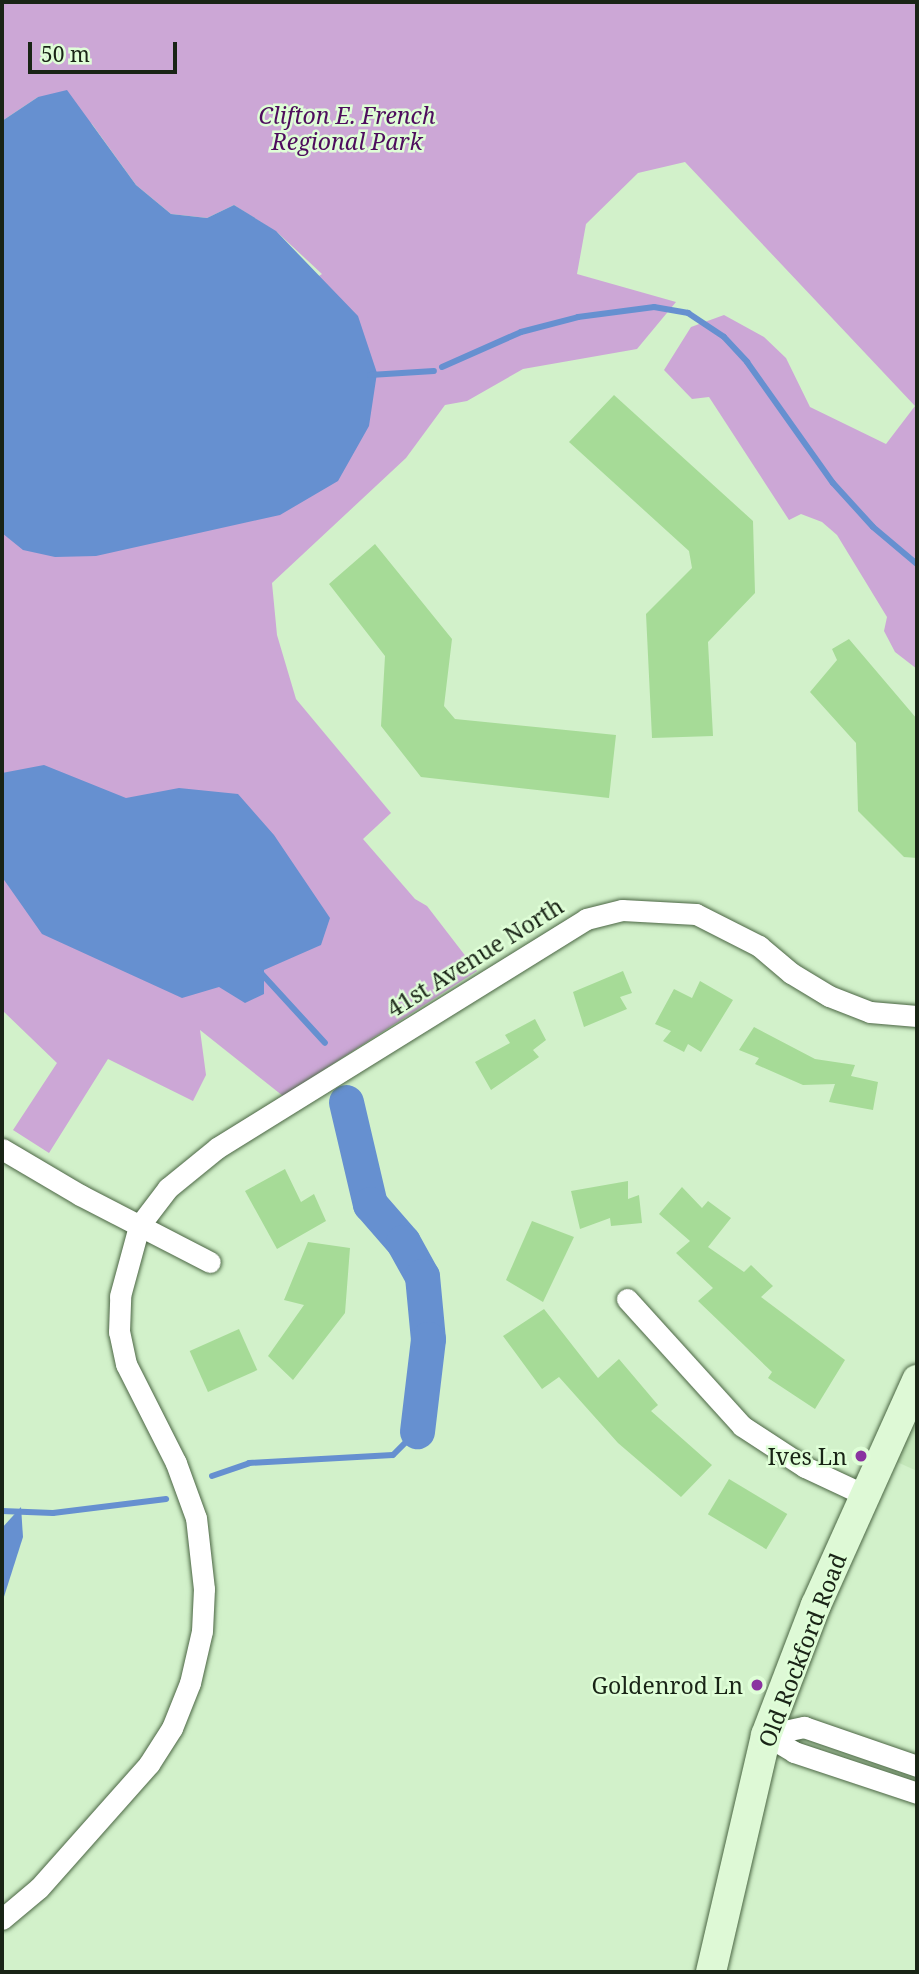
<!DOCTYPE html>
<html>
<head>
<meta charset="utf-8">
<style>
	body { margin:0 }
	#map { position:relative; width:919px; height:1974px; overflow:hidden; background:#d2f1ca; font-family:"Noto Serif",serif }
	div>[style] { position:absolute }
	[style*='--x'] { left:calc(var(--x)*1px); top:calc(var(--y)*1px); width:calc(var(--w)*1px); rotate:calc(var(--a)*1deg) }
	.built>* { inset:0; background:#c4e7ba }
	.green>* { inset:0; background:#cca7d6 }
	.water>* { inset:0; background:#6690d0 }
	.stream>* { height:6px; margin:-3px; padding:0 3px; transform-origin:3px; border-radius:3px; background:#6690d0 }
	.river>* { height:35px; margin:-17.5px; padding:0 17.5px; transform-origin:17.5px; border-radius:17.5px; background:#6690d0 }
	.building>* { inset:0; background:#a6db97; transform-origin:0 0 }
	.roads { filter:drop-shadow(0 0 2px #4b6644) drop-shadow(0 0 2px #4b6644) }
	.street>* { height:21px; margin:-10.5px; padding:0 10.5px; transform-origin:10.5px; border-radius:10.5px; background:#fff }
	.secondary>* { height:30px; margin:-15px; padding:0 15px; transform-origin:15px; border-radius:15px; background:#def9d6 }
	.dots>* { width:19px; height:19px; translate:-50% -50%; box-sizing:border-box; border:4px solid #dffed7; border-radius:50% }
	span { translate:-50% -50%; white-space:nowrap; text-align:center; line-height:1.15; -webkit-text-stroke:5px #dffed7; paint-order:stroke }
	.park-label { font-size:23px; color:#4e0d5d; font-style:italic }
	.street-label { font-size:23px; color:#192416 }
	.poi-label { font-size:23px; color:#192416 }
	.right { translate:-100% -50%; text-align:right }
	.frame { position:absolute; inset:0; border:4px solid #192416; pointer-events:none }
	.scale { position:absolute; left:28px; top:42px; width:149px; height:32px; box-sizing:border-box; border:4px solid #192416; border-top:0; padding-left:9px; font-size:21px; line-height:24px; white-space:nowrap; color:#192416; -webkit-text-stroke:5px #dffed7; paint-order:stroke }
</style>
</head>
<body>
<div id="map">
	<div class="built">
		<i style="clip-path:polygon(917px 1416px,917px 1471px,897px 1462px)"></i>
	</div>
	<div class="green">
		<i style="clip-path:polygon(2px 2px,917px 2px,917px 669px,895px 652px,884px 631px,887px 617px,837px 535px,822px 522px,801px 514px,789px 520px,709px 397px,692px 399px,664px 370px,691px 327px,724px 315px,764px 337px,786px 358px,810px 407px,886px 444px,915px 406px,685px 162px,638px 173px,586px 224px,577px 274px,676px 302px,637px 349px,523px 369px,467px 401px,445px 405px,406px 458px,272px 583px,277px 635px,296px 699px,391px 813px,363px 839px,415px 899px,427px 906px,477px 971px,283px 1096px,200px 1030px,206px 1075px,193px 1101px,108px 1059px,49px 1153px,13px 1130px,57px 1063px,2px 1010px,2px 486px,322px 274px,278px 233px,234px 205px,207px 218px,171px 214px,136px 185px,92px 124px,38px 97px,2px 121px)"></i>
	</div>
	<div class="water">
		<i style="clip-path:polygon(67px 90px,136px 185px,171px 214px,207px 218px,234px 205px,276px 231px,358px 316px,377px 373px,369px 426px,338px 481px,280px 515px,96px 556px,55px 557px,23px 550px,2px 533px,2px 121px,38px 97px)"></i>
		<i style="clip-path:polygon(44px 765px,126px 798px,179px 788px,238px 794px,274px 835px,330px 918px,321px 945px,264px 970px,264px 994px,245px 1003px,219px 987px,182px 998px,42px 934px,2px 877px,2px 773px)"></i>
		<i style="clip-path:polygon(21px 1507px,23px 1537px,2px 1603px,2px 1528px)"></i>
	</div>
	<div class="stream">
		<i style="--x:442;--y:367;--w:86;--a:-23.9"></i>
		<i style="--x:521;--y:332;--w:59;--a:-14.7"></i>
		<i style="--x:578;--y:317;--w:77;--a:-7.5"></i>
		<i style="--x:654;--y:307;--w:35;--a:10"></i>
		<i style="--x:688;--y:313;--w:43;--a:33.7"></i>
		<i style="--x:724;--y:337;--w:34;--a:47"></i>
		<i style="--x:747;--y:362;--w:148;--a:54.6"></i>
		<i style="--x:833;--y:483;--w:59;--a:47.7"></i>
		<i style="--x:873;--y:527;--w:57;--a:40.1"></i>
		<i style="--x:370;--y:375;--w:64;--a:-3.6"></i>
		<i style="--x:260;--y:972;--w:96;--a:47.5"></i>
		<i style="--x:212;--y:1476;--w:39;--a:-19"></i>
		<i style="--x:249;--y:1463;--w:144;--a:-3.2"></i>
		<i style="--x:393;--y:1455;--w:34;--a:-45"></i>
		<i style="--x:2;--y:1511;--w:51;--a:2.2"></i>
		<i style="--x:53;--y:1513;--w:114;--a:-7.1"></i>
	</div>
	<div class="river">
		<i style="--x:346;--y:1102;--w:105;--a:76.8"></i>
		<i style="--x:370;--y:1204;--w:50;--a:49"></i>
		<i style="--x:403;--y:1242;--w:39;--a:61"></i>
		<i style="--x:422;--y:1276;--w:63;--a:84.6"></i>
		<i style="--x:428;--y:1339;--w:93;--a:96.8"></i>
	</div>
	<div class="building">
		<i style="clip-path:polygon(614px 395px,753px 521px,755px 593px,708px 642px,713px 736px,652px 738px,646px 614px,692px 568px,689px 551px,569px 442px)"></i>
		<i style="clip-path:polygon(375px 544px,452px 639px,444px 706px,455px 719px,616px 735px,609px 798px,421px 777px,381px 726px,385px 656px,329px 584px)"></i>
		<i style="clip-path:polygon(849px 639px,917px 719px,917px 858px,904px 857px,858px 811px,856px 743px,810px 692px,837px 660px,832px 649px)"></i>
		<i style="clip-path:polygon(623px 971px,632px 993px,620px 997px,627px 1009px,584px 1027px,573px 992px)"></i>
		<i style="clip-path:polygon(700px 981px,733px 1000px,701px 1052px,688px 1044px,684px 1052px,663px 1041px,671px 1031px,655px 1024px,674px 989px,692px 998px)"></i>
		<i style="clip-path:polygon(535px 1019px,546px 1040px,533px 1050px,539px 1057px,491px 1090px,475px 1062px,510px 1043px,505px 1035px)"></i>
		<i style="clip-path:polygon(754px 1027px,815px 1059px,855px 1065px,851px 1076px,878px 1082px,873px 1110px,829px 1102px,835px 1084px,803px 1085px,755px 1064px,759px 1058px,739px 1050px)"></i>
		<i style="clip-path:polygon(285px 1169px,301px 1202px,314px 1194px,326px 1221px,277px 1249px,245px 1191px)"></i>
		<i style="clip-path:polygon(628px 1181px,628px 1199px,639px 1195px,642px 1223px,611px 1226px,610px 1218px,580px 1229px,571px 1191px)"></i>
		<i style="clip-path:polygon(682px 1187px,702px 1208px,708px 1201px,731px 1218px,708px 1247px,744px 1272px,751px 1265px,773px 1286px,761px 1297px,845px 1360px,815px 1409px,768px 1378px,772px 1372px,698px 1301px,713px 1288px,676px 1253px,690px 1241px,659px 1214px)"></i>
		<i style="clip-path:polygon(532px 1221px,574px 1237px,543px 1302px,506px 1280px)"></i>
		<i style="clip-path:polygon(308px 1242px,350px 1248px,345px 1313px,293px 1380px,268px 1356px,304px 1305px,284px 1300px)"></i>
		<i style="clip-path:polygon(544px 1309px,598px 1378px,619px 1359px,658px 1405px,651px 1411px,712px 1465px,681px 1497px,618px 1443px,559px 1377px,542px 1389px,503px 1336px)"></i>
		<i style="left:239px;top:1329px;width:45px;height:54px;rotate:66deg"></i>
		<i style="left:729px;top:1479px;width:68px;height:41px;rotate:31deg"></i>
	</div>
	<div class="roads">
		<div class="street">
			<i style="--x:2;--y:1149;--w:91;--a:30.5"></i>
			<i style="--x:80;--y:1195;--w:146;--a:27.3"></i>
			<i style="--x:627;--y:1299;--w:171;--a:47.8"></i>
			<i style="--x:742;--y:1426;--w:75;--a:33.1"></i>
			<i style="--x:805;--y:1467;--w:66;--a:25"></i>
			<i style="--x:766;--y:1735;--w:33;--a:31"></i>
			<i style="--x:794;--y:1752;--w:130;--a:18.4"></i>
			<i style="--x:766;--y:1735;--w:39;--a:-12"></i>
			<i style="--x:804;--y:1727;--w:120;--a:19"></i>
			<i style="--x:2;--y:1919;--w:48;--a:-40"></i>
			<i style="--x:39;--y:1888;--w:166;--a:-48.4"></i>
			<i style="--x:149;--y:1764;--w:43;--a:-57.4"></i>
			<i style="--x:172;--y:1728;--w:48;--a:-68.2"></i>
			<i style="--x:190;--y:1683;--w:53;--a:-77"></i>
			<i style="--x:202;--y:1631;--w:42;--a:-87.3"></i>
			<i style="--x:204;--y:1589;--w:71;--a:-96.4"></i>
			<i style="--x:196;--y:1518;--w:59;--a:-110"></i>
			<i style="--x:176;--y:1463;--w:111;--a:-116.8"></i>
			<i style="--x:126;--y:1364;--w:33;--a:-102"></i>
			<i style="--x:119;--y:1332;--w:36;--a:-88"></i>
			<i style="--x:120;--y:1296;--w:73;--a:-74.8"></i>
			<i style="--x:139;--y:1226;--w:48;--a:-52.7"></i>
			<i style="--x:168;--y:1188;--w:63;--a:-39.2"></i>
			<i style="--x:217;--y:1148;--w:434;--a:-31.8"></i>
			<i style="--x:586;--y:919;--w:37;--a:-14"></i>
			<i style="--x:622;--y:910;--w:74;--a:3.1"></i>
			<i style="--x:696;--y:914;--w:71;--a:26.9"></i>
			<i style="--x:759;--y:946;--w:42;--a:40.2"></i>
			<i style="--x:791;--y:973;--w:44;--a:31.2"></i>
			<i style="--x:829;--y:996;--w:44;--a:21.3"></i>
			<i style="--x:870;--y:1012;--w:47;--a:4.9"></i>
		</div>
		<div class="secondary">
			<i style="--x:711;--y:1972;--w:243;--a:-76.9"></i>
			<i style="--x:766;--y:1735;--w:139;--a:-69"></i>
			<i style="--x:816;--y:1605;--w:247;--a:-65.8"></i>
		</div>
	</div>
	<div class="dots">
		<i style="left:861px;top:1456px;background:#8a33a0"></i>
		<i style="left:757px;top:1685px;background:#8a33a0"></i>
	</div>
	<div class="park-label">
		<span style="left:347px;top:128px">Clifton E. French<br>Regional Park</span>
	</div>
	<div class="street-label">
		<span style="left:475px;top:957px;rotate:-32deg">41st Avenue North</span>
		<span style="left:802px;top:1650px;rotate:-69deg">Old Rockford Road</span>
	</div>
	<div class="poi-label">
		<span class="right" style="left:847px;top:1456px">Ives Ln</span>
		<span class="right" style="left:743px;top:1685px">Goldenrod Ln</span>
	</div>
	<div class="frame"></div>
	<div class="scale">50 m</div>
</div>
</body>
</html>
